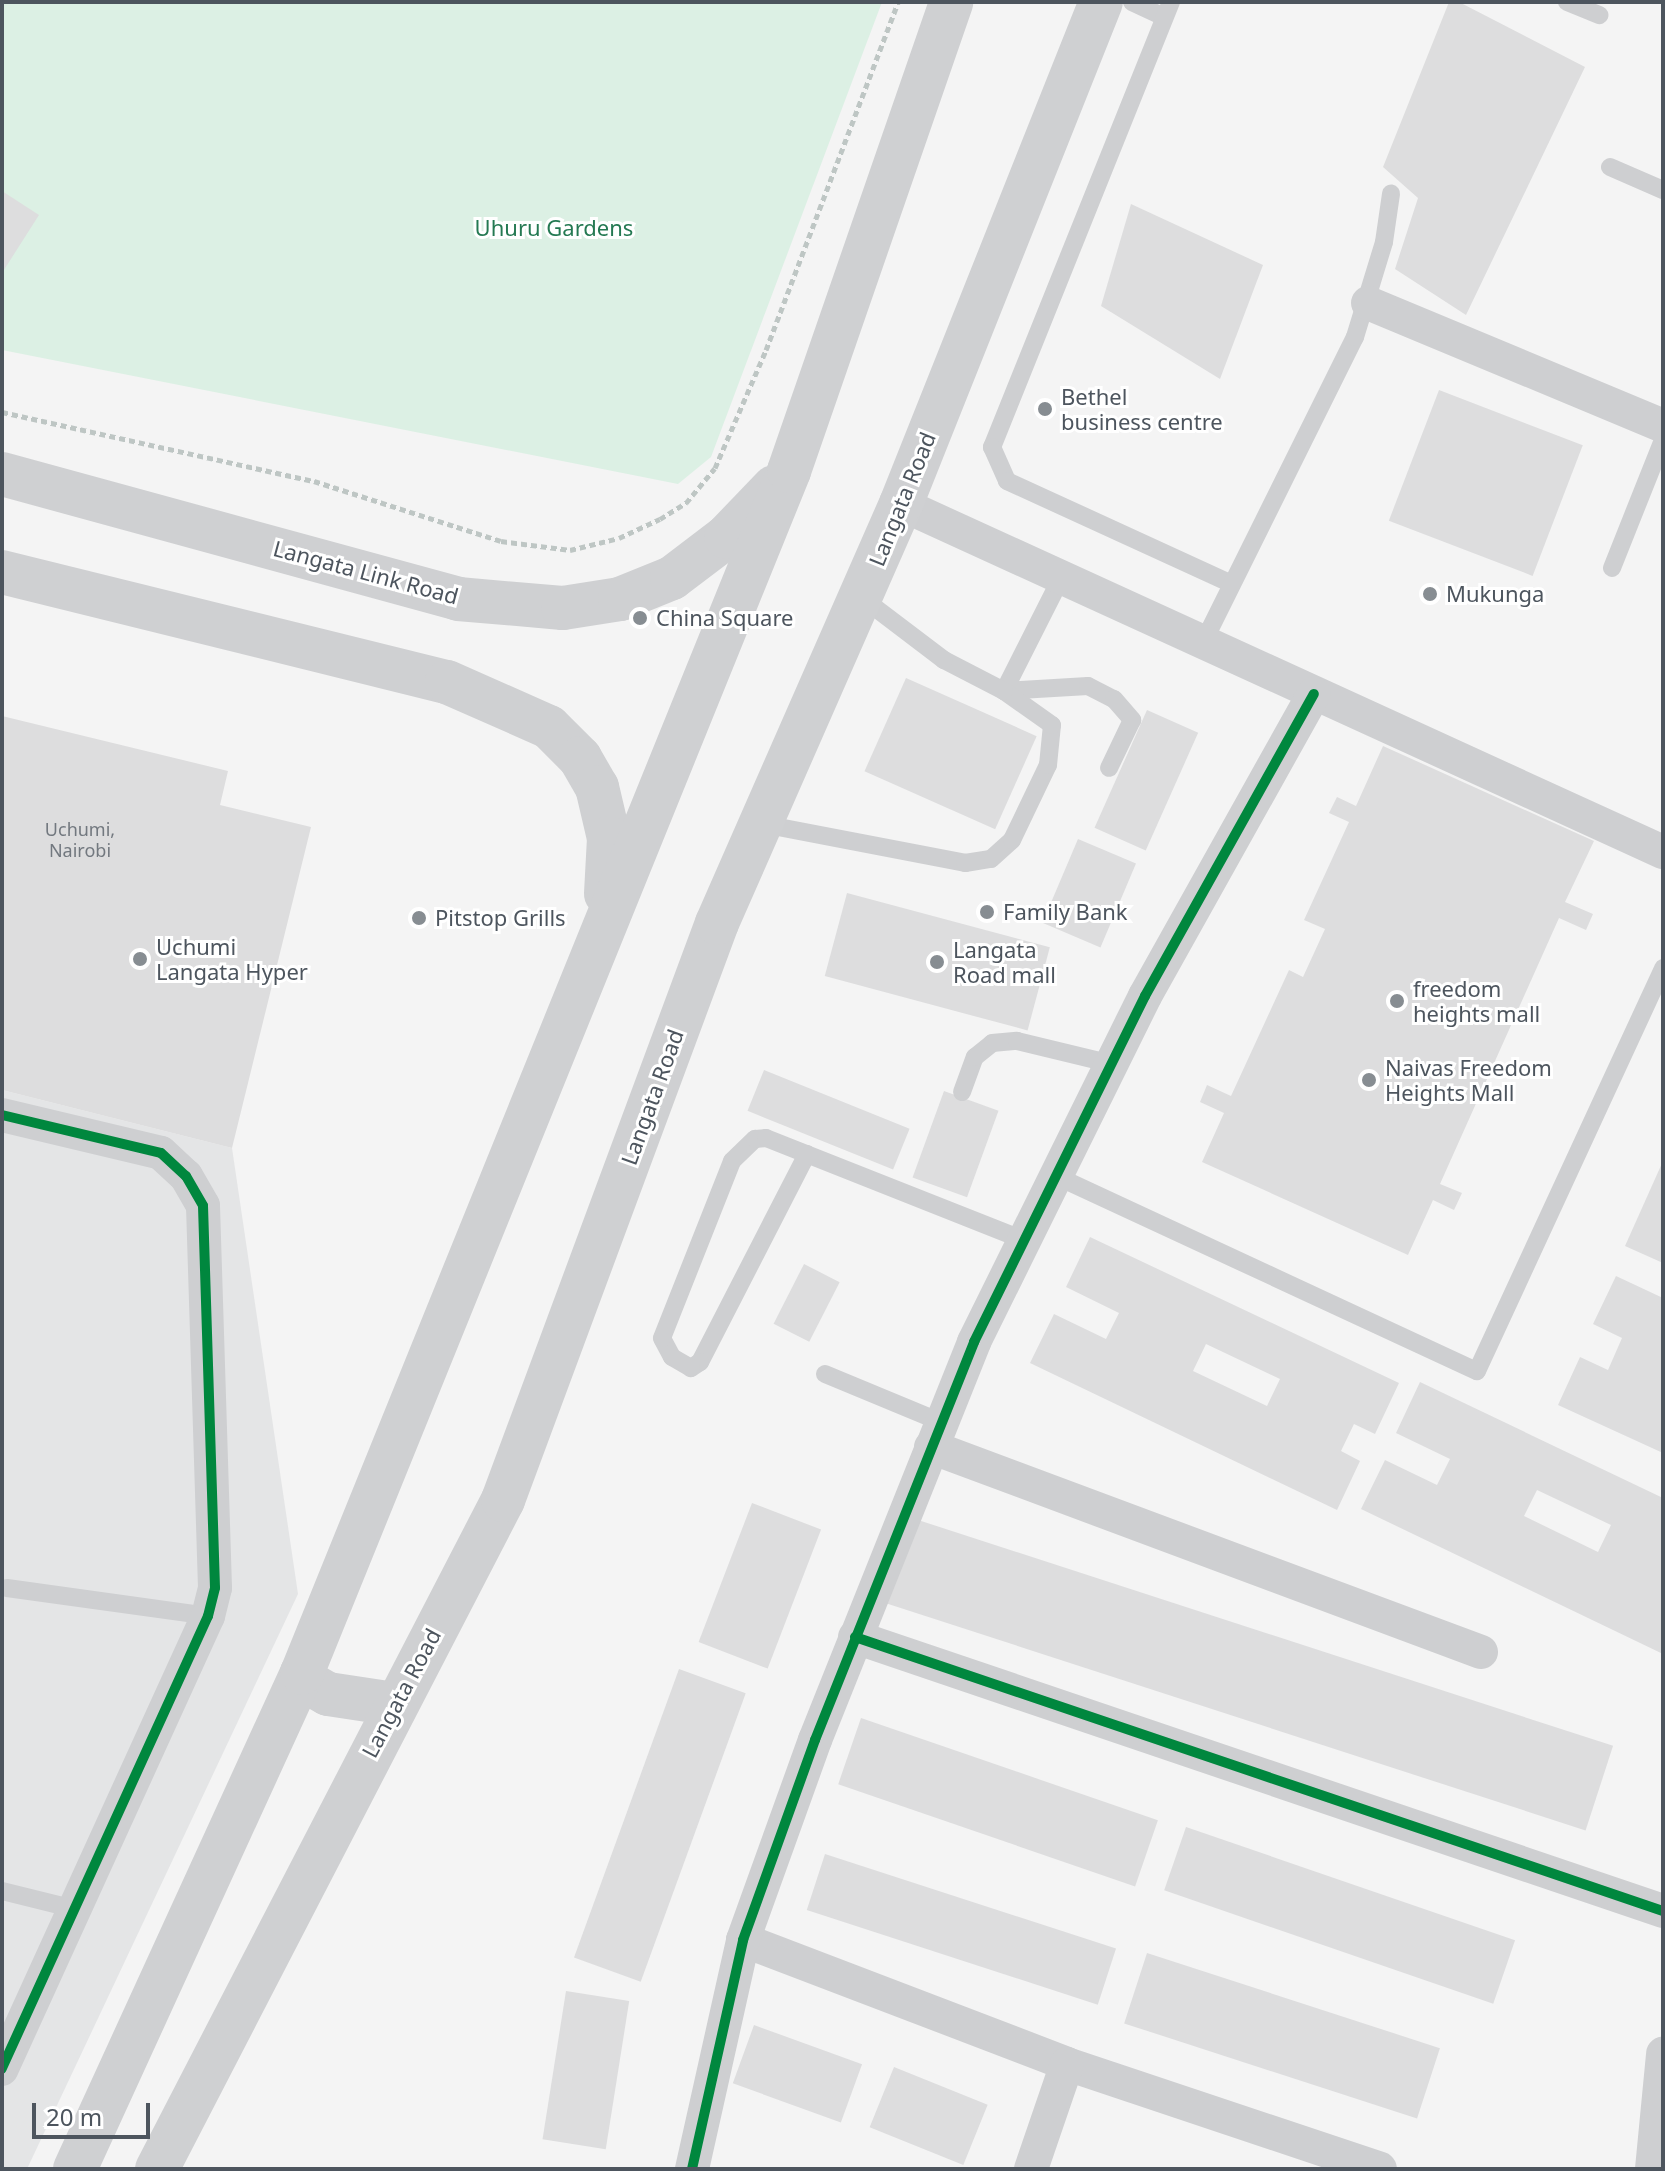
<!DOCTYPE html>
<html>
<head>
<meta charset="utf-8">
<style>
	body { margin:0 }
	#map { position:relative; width:1665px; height:2171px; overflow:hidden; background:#f4f4f4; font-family:"Noto Sans",sans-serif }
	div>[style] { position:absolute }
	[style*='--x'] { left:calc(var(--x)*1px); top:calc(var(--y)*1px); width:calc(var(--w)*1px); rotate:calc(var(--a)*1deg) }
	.airport>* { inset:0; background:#e4e5e6 }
	.green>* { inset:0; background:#dcf0e4 }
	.building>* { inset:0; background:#ddddde; transform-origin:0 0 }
	.path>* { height:5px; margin-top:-2.5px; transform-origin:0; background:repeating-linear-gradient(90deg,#bec6c4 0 6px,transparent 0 10px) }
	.lane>* { height:18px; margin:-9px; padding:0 9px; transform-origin:9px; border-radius:9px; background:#cecfd1 }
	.street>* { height:34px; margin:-17px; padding:0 17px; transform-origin:17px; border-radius:17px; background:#cecfd1 }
	.secondary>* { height:44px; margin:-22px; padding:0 22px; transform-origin:22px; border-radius:22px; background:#cfd0d2 }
	.cycleway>* { height:10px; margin:-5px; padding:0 5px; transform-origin:5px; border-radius:5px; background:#00873e }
	.dots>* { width:22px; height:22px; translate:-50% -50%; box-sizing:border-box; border:4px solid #fff; border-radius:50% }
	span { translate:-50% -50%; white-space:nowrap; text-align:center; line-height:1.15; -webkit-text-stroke:6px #fff; paint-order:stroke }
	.number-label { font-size:18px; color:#72787f }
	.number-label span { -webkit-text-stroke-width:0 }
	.park-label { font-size:22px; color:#247952 }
	.poi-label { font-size:22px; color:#4d555e }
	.left { translate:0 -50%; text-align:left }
	.street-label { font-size:22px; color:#4d555e }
	.frame { position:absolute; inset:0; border:4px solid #4d555e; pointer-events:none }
	.scale { position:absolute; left:32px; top:2103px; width:118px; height:36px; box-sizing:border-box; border:4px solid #4d555e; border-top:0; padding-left:10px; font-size:24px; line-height:28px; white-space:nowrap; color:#4d555e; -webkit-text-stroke:6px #fff; paint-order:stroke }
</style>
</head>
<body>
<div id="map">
	<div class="airport">
		<i style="clip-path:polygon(2px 1090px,232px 1148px,298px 1594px,27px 2169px,2px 2169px)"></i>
	</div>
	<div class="green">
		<i style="clip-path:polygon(2px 2px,882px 2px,711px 457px,678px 484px,2px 350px)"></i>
	</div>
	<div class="building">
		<i style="clip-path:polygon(1449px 2px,1459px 2px,1585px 67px,1466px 315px,1395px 269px,1418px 198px,1383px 167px)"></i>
		<i style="clip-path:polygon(2px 191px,39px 215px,2px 273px)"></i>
		<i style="clip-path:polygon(1131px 204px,1263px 265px,1220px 379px,1101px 306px)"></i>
		<i style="left:1439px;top:390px;width:154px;height:140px;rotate:21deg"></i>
		<i style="left:906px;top:678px;width:143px;height:102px;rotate:24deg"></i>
		<i style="left:1147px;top:710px;width:56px;height:129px;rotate:24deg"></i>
		<i style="clip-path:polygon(2px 716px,228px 771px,220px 805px,311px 827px,232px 1148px,2px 1090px)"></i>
		<i style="clip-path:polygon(1383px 746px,1594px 841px,1565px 902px,1593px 914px,1586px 930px,1559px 918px,1440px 1184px,1462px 1193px,1454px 1210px,1433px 1200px,1408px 1255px,1202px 1162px,1224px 1113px,1200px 1102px,1207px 1085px,1231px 1096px,1289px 970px,1303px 977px,1325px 929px,1304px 920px,1349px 822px,1329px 813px,1337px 797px,1356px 806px)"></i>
		<i style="left:1078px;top:839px;width:63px;height:91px;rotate:23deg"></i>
		<i style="left:847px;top:893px;width:210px;height:86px;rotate:15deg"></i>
		<i style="left:764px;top:1070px;width:157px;height:44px;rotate:22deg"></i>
		<i style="left:944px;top:1091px;width:58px;height:92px;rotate:20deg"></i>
		<i style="clip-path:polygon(1663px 1161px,1663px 1263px,1625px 1246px)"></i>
		<i style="clip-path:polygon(evenodd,1090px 1237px,1399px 1383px,1375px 1434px,1354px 1424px,1341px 1451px,1360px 1461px,1337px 1510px,1030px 1363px,1054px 1314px,1106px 1339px,1119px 1313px,1066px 1287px,1090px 1237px,1206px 1344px,1280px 1379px,1267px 1406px,1193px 1371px,1206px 1344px)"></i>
		<i style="left:804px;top:1264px;width:40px;height:67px;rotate:27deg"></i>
		<i style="clip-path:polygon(1616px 1276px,1663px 1298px,1663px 1453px,1558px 1405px,1580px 1357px,1608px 1370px,1622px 1338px,1593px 1324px)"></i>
		<i style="clip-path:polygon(evenodd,1420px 1382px,1663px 1498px,1663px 1654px,1361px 1509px,1385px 1460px,1437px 1485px,1450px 1459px,1396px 1433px,1420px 1382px,1537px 1490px,1611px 1525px,1598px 1552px,1524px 1516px,1537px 1490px)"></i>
		<i style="left:752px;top:1503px;width:74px;height:149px;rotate:21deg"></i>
		<i style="left:915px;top:1519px;width:734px;height:89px;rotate:18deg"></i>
		<i style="left:679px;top:1669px;width:71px;height:307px;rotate:20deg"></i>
		<i style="left:861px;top:1718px;width:314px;height:70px;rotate:19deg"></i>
		<i style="left:1186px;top:1827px;width:348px;height:67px;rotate:19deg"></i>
		<i style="left:825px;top:1854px;width:306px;height:59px;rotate:18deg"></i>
		<i style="left:1147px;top:1953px;width:308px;height:74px;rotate:18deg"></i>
		<i style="left:566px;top:1991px;width:64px;height:150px;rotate:9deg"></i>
		<i style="left:754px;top:2025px;width:115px;height:62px;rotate:20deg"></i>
		<i style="left:894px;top:2067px;width:101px;height:65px;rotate:22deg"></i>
	</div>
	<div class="path">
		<i style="--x:2;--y:412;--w:320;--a:12.5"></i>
		<i style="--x:314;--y:481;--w:196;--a:17.8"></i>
		<i style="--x:501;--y:541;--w:70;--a:7.4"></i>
		<i style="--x:570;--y:550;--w:50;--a:-13.8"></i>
		<i style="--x:619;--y:538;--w:45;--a:-24.9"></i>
		<i style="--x:660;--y:519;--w:31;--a:-32"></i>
		<i style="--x:686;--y:503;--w:45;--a:-50.4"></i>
		<i style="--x:715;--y:468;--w:129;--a:-66.6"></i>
		<i style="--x:766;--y:350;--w:372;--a:-69.2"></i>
	</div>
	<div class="lane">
		<i style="--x:1132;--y:2;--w:35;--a:25"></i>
		<i style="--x:1171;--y:2;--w:480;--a:111.9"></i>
		<i style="--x:992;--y:447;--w:37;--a:66"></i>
		<i style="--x:1007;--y:481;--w:247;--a:24.6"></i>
		<i style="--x:1567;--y:2;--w:35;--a:22"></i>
		<i style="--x:1610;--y:167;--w:58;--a:23.5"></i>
		<i style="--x:1612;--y:568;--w:138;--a:-68.3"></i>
		<i style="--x:1203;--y:643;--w:342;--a:-63.6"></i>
		<i style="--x:1355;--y:337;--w:99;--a:-73"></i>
		<i style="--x:1384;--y:242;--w:49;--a:-81.7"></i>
		<i style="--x:1004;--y:691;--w:84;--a:-3.4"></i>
		<i style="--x:1088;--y:686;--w:29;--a:27"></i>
		<i style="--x:1114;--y:699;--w:28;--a:49"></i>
		<i style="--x:1132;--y:720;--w:53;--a:115.6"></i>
		<i style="--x:1004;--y:691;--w:127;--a:-63.2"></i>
		<i style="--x:763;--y:824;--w:206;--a:10.9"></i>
		<i style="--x:965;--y:863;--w:26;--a:-9"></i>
		<i style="--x:991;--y:859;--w:28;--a:-42"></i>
		<i style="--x:1012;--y:840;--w:83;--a:-64.4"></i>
		<i style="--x:1048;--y:765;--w:40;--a:-84.3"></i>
		<i style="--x:1052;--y:725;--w:59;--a:-144.7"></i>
		<i style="--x:1004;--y:691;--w:68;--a:-152.7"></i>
		<i style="--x:944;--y:660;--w:104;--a:-142.8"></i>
		<i style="--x:962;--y:1092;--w:37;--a:-70"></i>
		<i style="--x:975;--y:1057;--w:22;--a:-39"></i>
		<i style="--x:992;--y:1043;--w:25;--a:-5"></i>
		<i style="--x:1017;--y:1041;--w:98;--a:13.6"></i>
		<i style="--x:807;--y:1154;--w:234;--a:117.2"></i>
		<i style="--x:700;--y:1362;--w:11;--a:146"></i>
		<i style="--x:691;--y:1368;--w:22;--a:-150"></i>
		<i style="--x:672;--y:1357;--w:21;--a:-118"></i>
		<i style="--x:662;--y:1338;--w:190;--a:-68.4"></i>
		<i style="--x:732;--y:1161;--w:32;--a:-44"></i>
		<i style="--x:755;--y:1139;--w:11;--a:-5"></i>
		<i style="--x:766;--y:1138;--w:277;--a:21.6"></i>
		<i style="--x:1054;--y:1175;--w:466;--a:24.9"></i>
		<i style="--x:1477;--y:1371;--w:444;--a:-65.2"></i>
		<i style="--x:825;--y:1374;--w:126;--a:22.5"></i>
		<i style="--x:7;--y:1588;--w:203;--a:7.9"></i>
		<i style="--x:2;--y:1891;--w:75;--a:13.9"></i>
	</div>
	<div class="street">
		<i style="--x:1368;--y:303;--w:320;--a:22.6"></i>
		<i style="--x:901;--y:504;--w:838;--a:24.55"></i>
		<i style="--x:2;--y:1115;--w:163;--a:13.4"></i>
		<i style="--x:161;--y:1153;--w:34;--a:43"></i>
		<i style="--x:186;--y:1176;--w:34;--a:60"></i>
		<i style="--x:203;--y:1206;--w:382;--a:88.2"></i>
		<i style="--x:215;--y:1588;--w:29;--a:104"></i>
		<i style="--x:208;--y:1616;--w:498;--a:114.5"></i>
		<i style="--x:931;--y:1447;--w:587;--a:20.44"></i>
		<i style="--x:855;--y:1637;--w:853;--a:18.73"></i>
		<i style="--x:743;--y:1940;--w:347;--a:20.9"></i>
		<i style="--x:1067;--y:2064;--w:330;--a:18.5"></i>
		<i style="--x:692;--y:2169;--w:235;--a:-77.4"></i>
		<i style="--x:743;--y:1940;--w:213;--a:-70.2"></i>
		<i style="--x:815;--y:1740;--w:429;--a:-68.2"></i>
		<i style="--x:974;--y:1342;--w:386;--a:-63.7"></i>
		<i style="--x:1145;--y:996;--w:346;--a:-60.8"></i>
		<i style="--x:1031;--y:2169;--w:111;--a:-71.1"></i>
		<i style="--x:1652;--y:2169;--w:116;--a:-84.5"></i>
	</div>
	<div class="secondary">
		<i style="--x:2;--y:474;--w:473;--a:15.3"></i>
		<i style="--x:458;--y:599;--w:105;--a:4.9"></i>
		<i style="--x:563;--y:608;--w:58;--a:-9"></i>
		<i style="--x:620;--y:599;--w:56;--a:-22"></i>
		<i style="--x:672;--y:578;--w:68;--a:-37.2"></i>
		<i style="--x:726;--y:537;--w:69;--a:-46.2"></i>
		<i style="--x:2;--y:572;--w:458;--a:13.9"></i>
		<i style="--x:447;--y:682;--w:111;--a:23.8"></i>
		<i style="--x:549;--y:727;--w:44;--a:45"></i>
		<i style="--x:580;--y:758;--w:34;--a:60"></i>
		<i style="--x:597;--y:787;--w:52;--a:76.8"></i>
		<i style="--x:609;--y:838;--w:56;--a:93.1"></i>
		<i style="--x:302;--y:1673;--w:10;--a:61"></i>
		<i style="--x:307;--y:1682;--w:24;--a:30"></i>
		<i style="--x:328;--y:1694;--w:67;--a:8.6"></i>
		<i style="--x:75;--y:2169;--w:545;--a:-65.41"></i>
		<i style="--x:302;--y:1673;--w:1297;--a:-67.94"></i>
		<i style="--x:789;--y:471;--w:496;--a:-70.9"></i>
		<i style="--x:157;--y:2169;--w:753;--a:-62.65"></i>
		<i style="--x:503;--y:1500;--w:615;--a:-69.65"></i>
		<i style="--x:717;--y:923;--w:458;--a:-66.3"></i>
		<i style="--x:901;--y:504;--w:540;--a:-68.28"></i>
	</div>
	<div class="cycleway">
		<i style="--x:2;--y:1115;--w:163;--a:13.4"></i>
		<i style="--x:161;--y:1153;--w:34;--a:43"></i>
		<i style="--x:186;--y:1176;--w:34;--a:60"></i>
		<i style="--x:203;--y:1206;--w:382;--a:88.2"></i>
		<i style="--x:215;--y:1588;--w:29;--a:104"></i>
		<i style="--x:208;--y:1616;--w:498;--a:114.5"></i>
		<i style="--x:855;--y:1637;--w:853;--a:18.73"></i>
		<i style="--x:692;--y:2169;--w:235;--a:-77.4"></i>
		<i style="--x:743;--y:1940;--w:213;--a:-70.2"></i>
		<i style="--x:815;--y:1740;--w:429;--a:-68.2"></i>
		<i style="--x:974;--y:1342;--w:386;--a:-63.7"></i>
		<i style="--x:1145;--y:996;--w:346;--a:-60.8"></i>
	</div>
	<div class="dots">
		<i style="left:1045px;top:409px;background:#878d92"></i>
		<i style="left:1430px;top:594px;background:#878d92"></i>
		<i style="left:640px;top:618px;background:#878d92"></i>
		<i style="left:987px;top:912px;background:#878d92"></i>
		<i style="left:419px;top:918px;background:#878d92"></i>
		<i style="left:140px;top:959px;background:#878d92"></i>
		<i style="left:937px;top:962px;background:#878d92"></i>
		<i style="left:1397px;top:1001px;background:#878d92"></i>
		<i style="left:1369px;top:1080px;background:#878d92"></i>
	</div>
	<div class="number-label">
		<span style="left:80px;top:840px">Uchumi,<br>Nairobi</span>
	</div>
	<div class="park-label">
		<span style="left:554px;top:228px">Uhuru Gardens</span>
	</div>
	<div class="poi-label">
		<span class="left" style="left:1061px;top:409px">Bethel<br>business centre</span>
		<span class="left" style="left:1446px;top:594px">Mukunga</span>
		<span class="left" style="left:656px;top:618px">China Square</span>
		<span class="left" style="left:1003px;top:912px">Family Bank</span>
		<span class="left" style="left:435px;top:918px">Pitstop Grills</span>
		<span class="left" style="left:156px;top:959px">Uchumi<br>Langata Hyper</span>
		<span class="left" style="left:953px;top:962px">Langata<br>Road mall</span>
		<span class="left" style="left:1413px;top:1001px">freedom<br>heights mall</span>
		<span class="left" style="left:1385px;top:1080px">Naivas Freedom<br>Heights Mall</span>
	</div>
	<div class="street-label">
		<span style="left:902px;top:499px;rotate:-68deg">Langata Road</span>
		<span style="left:366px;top:572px;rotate:15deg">Langata Link Road</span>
		<span style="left:652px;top:1097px;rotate:-70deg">Langata Road</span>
		<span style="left:401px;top:1693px;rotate:-62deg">Langata Road</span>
	</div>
	<div class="frame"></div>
	<div class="scale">20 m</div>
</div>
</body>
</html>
